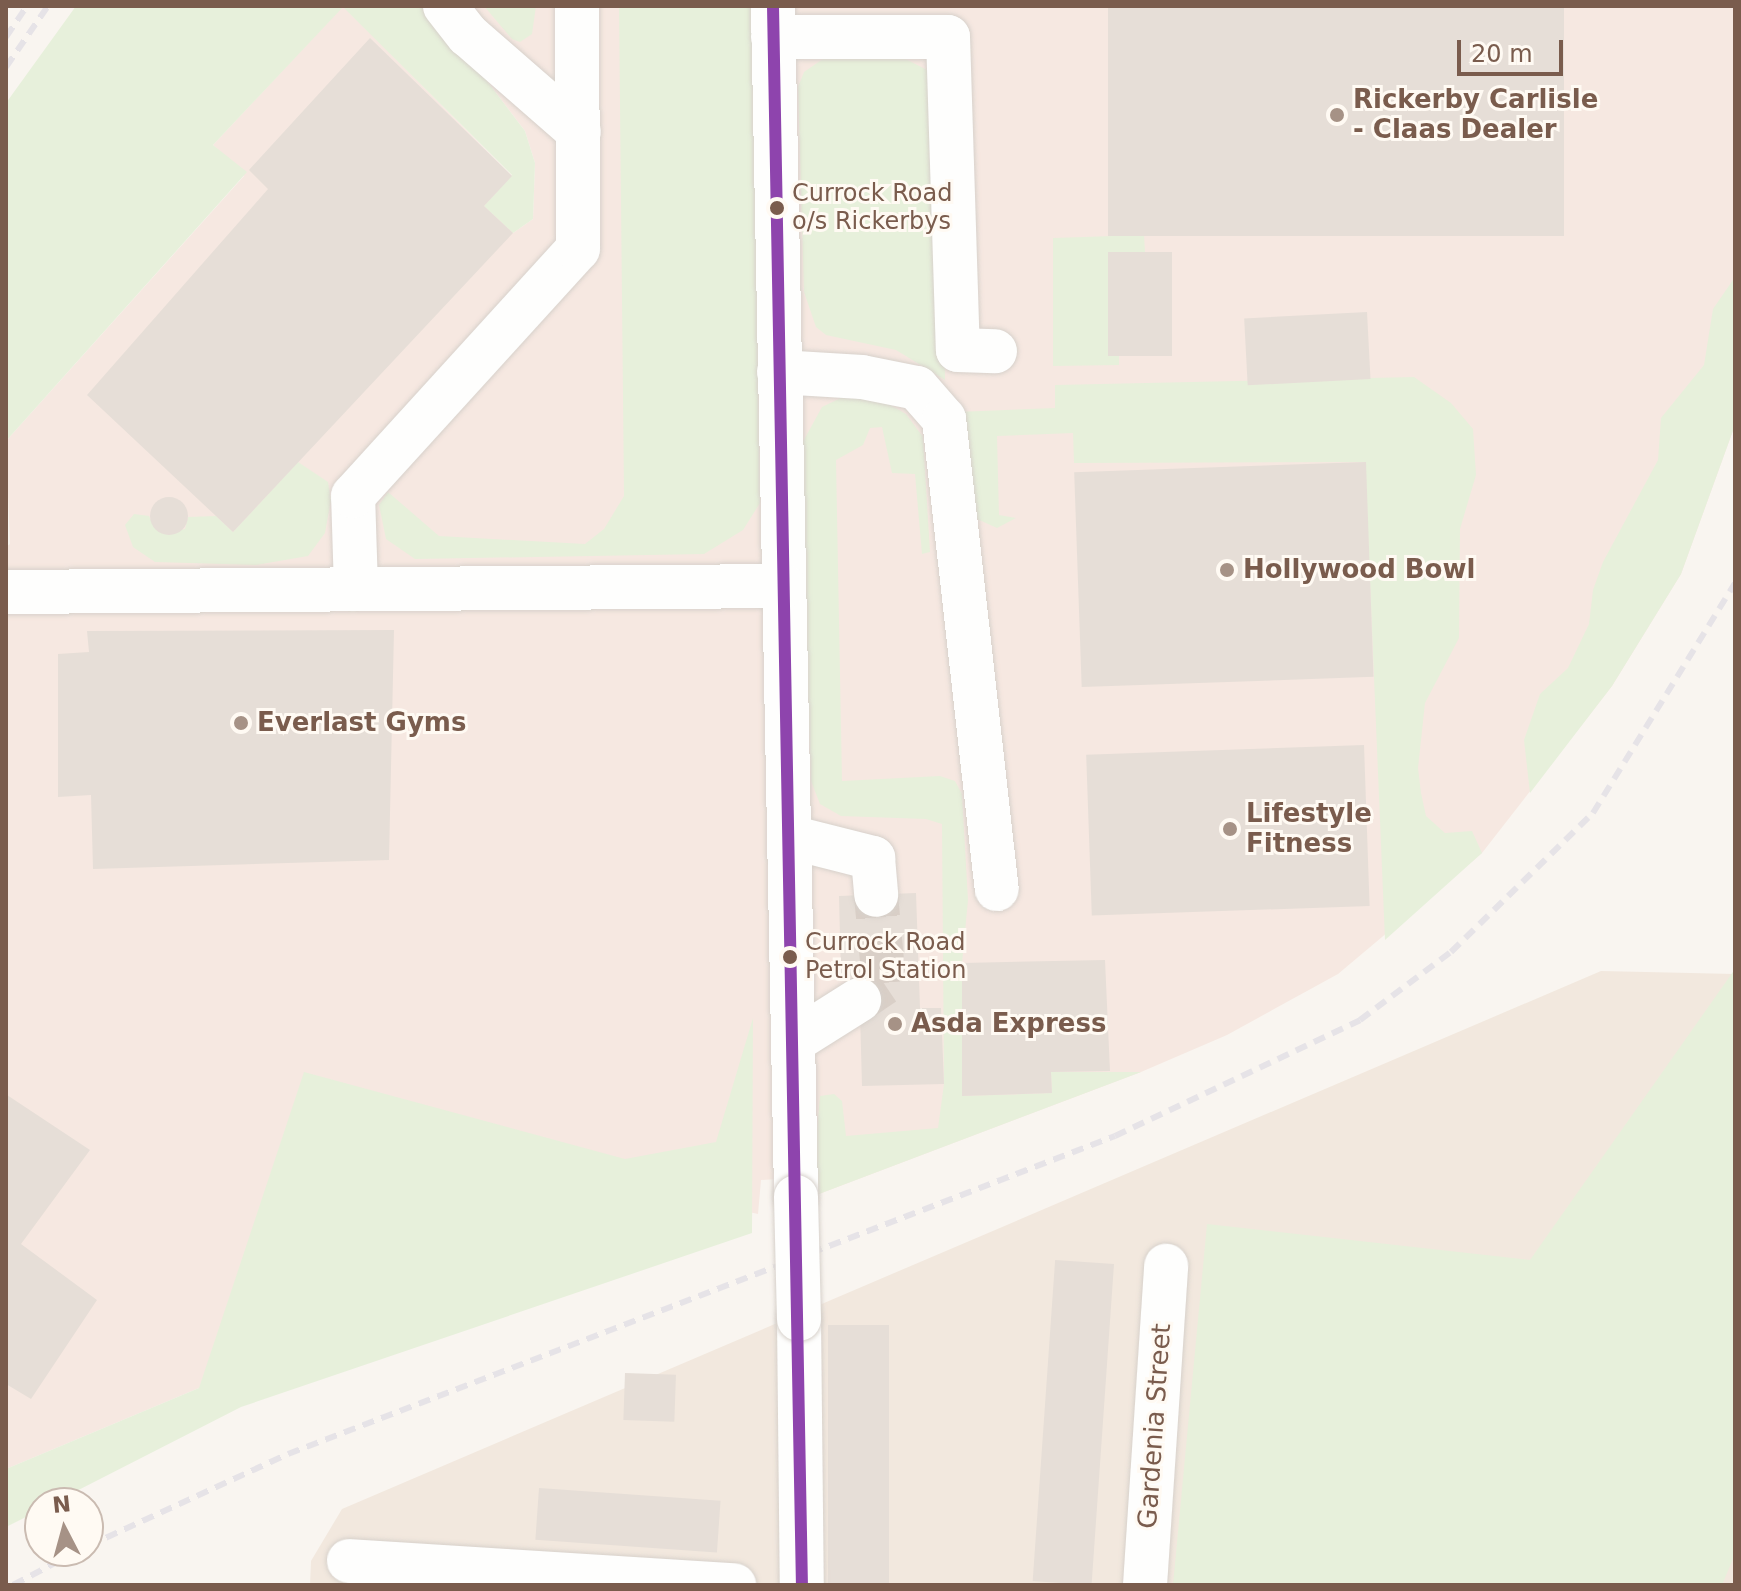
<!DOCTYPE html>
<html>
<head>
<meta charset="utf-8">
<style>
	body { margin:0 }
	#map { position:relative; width:1741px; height:1591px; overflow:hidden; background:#f9f5f0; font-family:"DejaVu Sans",sans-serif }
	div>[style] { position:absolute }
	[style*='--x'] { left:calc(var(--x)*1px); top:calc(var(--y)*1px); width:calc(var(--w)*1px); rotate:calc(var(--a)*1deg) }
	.residential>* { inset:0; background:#f2e8de }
	.commercial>* { inset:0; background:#f6e8e1 }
	.green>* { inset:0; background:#e7f0db }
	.building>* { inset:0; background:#e6ded7; transform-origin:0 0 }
	.round { border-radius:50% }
	.minor-tunnel>* { height:44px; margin-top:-22px; transform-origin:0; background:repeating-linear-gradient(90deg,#d9cfc7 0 44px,transparent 0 66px) }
	.roads { filter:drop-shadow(0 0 2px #d7d1cb) drop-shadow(0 0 2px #d7d1cb) }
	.minor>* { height:44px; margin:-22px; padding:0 22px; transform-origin:22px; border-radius:22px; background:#fefefd }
	.rail>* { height:6px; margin-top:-3px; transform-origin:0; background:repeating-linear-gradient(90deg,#e6e3e7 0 12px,transparent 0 20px) }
	.bridges { filter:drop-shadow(0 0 2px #d7d1cb) drop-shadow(0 0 2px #d7d1cb) }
	.minor-bridge>* { height:44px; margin:-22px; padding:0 22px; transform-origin:22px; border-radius:22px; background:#fefefd }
	.bus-1>* { height:12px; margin:-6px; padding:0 6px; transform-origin:6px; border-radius:6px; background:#8e44ad }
	.dots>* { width:22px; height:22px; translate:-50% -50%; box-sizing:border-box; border:4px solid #fffaf3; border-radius:50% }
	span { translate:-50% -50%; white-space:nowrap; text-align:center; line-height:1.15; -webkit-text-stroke:6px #fffaf3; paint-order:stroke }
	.bus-label { font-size:24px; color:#7a5c4d }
	.left { translate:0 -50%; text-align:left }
	.poi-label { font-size:26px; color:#7a5c4d; font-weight:700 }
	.street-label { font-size:26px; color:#7a5c4d }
	.frame { position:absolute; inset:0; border:8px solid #7a5c4d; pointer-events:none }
	.north { position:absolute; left:24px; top:1487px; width:80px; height:80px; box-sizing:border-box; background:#fffaf3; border:2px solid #cabbb1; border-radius:50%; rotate:354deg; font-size:22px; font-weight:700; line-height:32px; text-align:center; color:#7a5c4d }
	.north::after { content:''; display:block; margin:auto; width:28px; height:36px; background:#a69286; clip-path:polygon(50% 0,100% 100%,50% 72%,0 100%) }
	.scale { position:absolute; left:1457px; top:40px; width:106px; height:36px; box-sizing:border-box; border:4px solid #7a5c4d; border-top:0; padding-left:10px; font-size:24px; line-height:28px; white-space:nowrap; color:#7a5c4d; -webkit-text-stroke:6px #fffaf3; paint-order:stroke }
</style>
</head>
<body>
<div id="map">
	<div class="residential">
		<i style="clip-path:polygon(1601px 971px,1735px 974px,1735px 1585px,310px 1585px,311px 1561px,342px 1509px)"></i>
	</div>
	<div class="commercial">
		<i style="clip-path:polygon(343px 6px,512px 176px,513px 233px,533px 219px,535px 163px,525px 131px,430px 6px,1735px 6px,1735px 425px,1681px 574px,1612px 686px,1482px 853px,1338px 974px,1227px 1035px,1141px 1072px,811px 1197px,810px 1177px,761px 1180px,758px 1214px,740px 1210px,199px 1388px,6px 1469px,6px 547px,10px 544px,6px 441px,244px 176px,213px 145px)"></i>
	</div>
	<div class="green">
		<i style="clip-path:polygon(76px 6px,430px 6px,525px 131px,535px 163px,533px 219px,513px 233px,484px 206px,512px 175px,343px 7px,213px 145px,247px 172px,6px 441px,6px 103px)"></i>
		<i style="clip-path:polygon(484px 6px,536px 6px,532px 34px,520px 42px,512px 39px)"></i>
		<i style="clip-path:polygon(619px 6px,753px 6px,760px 503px,743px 530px,704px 554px,415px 559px,386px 539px,379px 505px,388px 492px,439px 536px,585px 544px,604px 529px,624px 496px)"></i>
		<i style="clip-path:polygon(886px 49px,929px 71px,944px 175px,945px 380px,896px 350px,826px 335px,816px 327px,804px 292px,798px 87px,804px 72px,833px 52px)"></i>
		<i style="clip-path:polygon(1144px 235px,1145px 252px,1108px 252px,1110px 356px,1119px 356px,1119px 365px,1053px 366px,1053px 238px)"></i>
		<i style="clip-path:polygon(1735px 277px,1735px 425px,1681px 574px,1612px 686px,1530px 793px,1524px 740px,1540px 694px,1568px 668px,1589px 624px,1593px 590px,1603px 562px,1658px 460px,1661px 418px,1704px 365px,1713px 309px)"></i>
		<i style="clip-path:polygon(1414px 377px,1451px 403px,1473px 429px,1476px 475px,1460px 529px,1459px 638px,1425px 703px,1418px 768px,1421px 793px,1426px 816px,1445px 833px,1472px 831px,1482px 853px,1385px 940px,1365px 462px,1074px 463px,1073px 433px,997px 436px,999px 515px,1016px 518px,997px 528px,977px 519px,956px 412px,1055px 408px,1055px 385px)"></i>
		<i style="clip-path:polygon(847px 395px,887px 403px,906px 414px,923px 437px,930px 552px,922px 554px,915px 474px,892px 473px,882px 427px,870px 428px,863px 445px,836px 460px,842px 781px,940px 776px,955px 781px,962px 794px,968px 900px,962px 963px,962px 1096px,1052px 1093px,1051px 1072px,1141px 1072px,811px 1197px,820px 1096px,834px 1094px,842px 1101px,846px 1136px,938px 1128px,944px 1084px,942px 824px,926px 819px,841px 816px,820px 804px,811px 781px,800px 447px,822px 407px)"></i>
		<i style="clip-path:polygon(298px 462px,328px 482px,331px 500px,325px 533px,308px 556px,256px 565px,155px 562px,133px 547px,125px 525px,134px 514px,149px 516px,154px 527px,166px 533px,185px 529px,188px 517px,216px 516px,233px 532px)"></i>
		<i style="clip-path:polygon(1735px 969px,1735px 1554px,1722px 1585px,1173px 1585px,1207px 1224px,1530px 1260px)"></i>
		<i style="clip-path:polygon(753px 1018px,752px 1233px,241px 1407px,53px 1503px,40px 1503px,40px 1510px,6px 1527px,6px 1469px,199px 1388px,304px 1072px,625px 1159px,716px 1142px)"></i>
	</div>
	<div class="building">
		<i style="left:1108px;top:6px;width:456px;height:230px"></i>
		<i style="clip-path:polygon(370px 38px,512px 176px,484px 206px,513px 233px,233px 532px,87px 395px,268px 189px,249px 170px)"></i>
		<i style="left:1108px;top:252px;width:64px;height:104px"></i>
		<i style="left:1367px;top:312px;width:67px;height:123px;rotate:87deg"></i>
		<i style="left:1366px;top:462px;width:215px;height:292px;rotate:88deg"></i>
		<i class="round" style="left:150px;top:497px;width:38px;height:38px"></i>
		<i style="clip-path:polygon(394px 630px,389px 860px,93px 869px,91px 795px,58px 797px,58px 654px,89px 652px,87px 631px)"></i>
		<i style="left:1364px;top:745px;width:161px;height:278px;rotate:88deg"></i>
		<i style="clip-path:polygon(916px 893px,920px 1008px,941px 1008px,944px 1084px,862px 1086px,859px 976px,841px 977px,839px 896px)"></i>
		<i style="clip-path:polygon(1105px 960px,1110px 1071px,1051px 1072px,1052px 1093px,962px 1096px,962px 963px)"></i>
		<i style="clip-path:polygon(7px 1095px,90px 1150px,21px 1244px,97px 1300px,31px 1399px,6px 1384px)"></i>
		<i style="left:1114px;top:1264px;width:322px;height:59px;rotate:94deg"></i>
		<i style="left:889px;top:1325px;width:260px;height:61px;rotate:90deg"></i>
		<i style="left:625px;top:1373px;width:51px;height:47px;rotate:2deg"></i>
		<i style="left:539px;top:1488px;width:182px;height:52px;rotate:4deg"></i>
	</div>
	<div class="minor-tunnel">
		<i style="--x:859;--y:1000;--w:30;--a:-34"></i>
		<i style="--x:884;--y:983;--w:88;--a:-95.2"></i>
	</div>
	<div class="roads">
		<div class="minor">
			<i style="--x:445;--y:6;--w:37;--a:52"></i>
			<i style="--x:468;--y:35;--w:147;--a:41.1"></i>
			<i style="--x:773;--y:6;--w:1191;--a:88.89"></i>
			<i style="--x:773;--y:37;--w:175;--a:0"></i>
			<i style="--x:948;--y:37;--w:313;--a:88.2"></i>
			<i style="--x:958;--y:350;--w:37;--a:2"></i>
			<i style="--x:779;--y:372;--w:83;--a:3.4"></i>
			<i style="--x:862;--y:377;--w:56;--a:11.3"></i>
			<i style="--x:917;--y:388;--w:41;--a:48.9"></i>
			<i style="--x:944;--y:419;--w:473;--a:83.6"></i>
			<i style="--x:356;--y:589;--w:93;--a:-91.8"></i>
			<i style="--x:353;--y:496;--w:334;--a:-47.7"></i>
			<i style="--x:578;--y:249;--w:243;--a:-90.2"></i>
			<i style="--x:6;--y:592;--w:778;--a:-0.44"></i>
			<i style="--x:790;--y:837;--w:86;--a:14.2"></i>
			<i style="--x:873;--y:858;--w:37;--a:85"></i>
			<i style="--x:794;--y:1041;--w:77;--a:-32.2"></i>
			<i style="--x:799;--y:1319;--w:266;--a:89.4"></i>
			<i style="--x:349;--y:1561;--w:386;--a:3.6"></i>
			<i style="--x:1145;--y:1585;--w:320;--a:-86.2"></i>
		</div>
	</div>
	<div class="rail">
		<i style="--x:6;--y:37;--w:37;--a:-56"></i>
		<i style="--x:6;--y:67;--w:74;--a:-55.5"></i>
		<i style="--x:88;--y:1546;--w:220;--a:-24.7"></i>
		<i style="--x:288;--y:1454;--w:886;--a:-21.03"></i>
		<i style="--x:1115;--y:1136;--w:271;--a:-25.3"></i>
		<i style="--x:1360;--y:1020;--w:114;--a:-36.8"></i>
		<i style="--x:1451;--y:952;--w:199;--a:-44.4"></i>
		<i style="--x:1593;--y:813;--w:270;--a:-58.3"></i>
		<i style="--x:13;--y:1585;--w:73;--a:-27.6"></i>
	</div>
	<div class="bridges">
		<div class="minor-bridge">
			<i style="--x:796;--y:1197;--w:122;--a:88.6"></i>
		</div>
	</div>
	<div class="bus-1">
		<i style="--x:773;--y:6;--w:1579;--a:88.95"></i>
	</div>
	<div class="dots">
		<i style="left:1337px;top:115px;background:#a69286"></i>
		<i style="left:777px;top:208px;background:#7a5c4d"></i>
		<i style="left:1227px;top:570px;background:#a69286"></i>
		<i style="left:241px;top:723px;background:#a69286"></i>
		<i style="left:1230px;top:829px;background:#a69286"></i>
		<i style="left:790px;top:957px;background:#7a5c4d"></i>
		<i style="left:895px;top:1024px;background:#a69286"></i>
	</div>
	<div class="bus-label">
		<span class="left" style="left:792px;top:208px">Currock Road<br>o/s Rickerbys</span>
		<span class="left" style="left:805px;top:957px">Currock Road<br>Petrol Station</span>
	</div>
	<div class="poi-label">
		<span class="left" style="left:1353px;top:115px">Rickerby Carlisle<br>- Claas Dealer</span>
		<span class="left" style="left:1243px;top:570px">Hollywood Bowl</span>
		<span class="left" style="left:257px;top:723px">Everlast Gyms</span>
		<span class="left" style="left:1246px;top:829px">Lifestyle<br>Fitness</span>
		<span class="left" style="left:911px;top:1024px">Asda Express</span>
	</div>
	<div class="street-label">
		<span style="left:1155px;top:1426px;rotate:-86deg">Gardenia Street</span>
	</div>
	<div class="frame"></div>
	<div class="north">N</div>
	<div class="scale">20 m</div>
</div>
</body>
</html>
